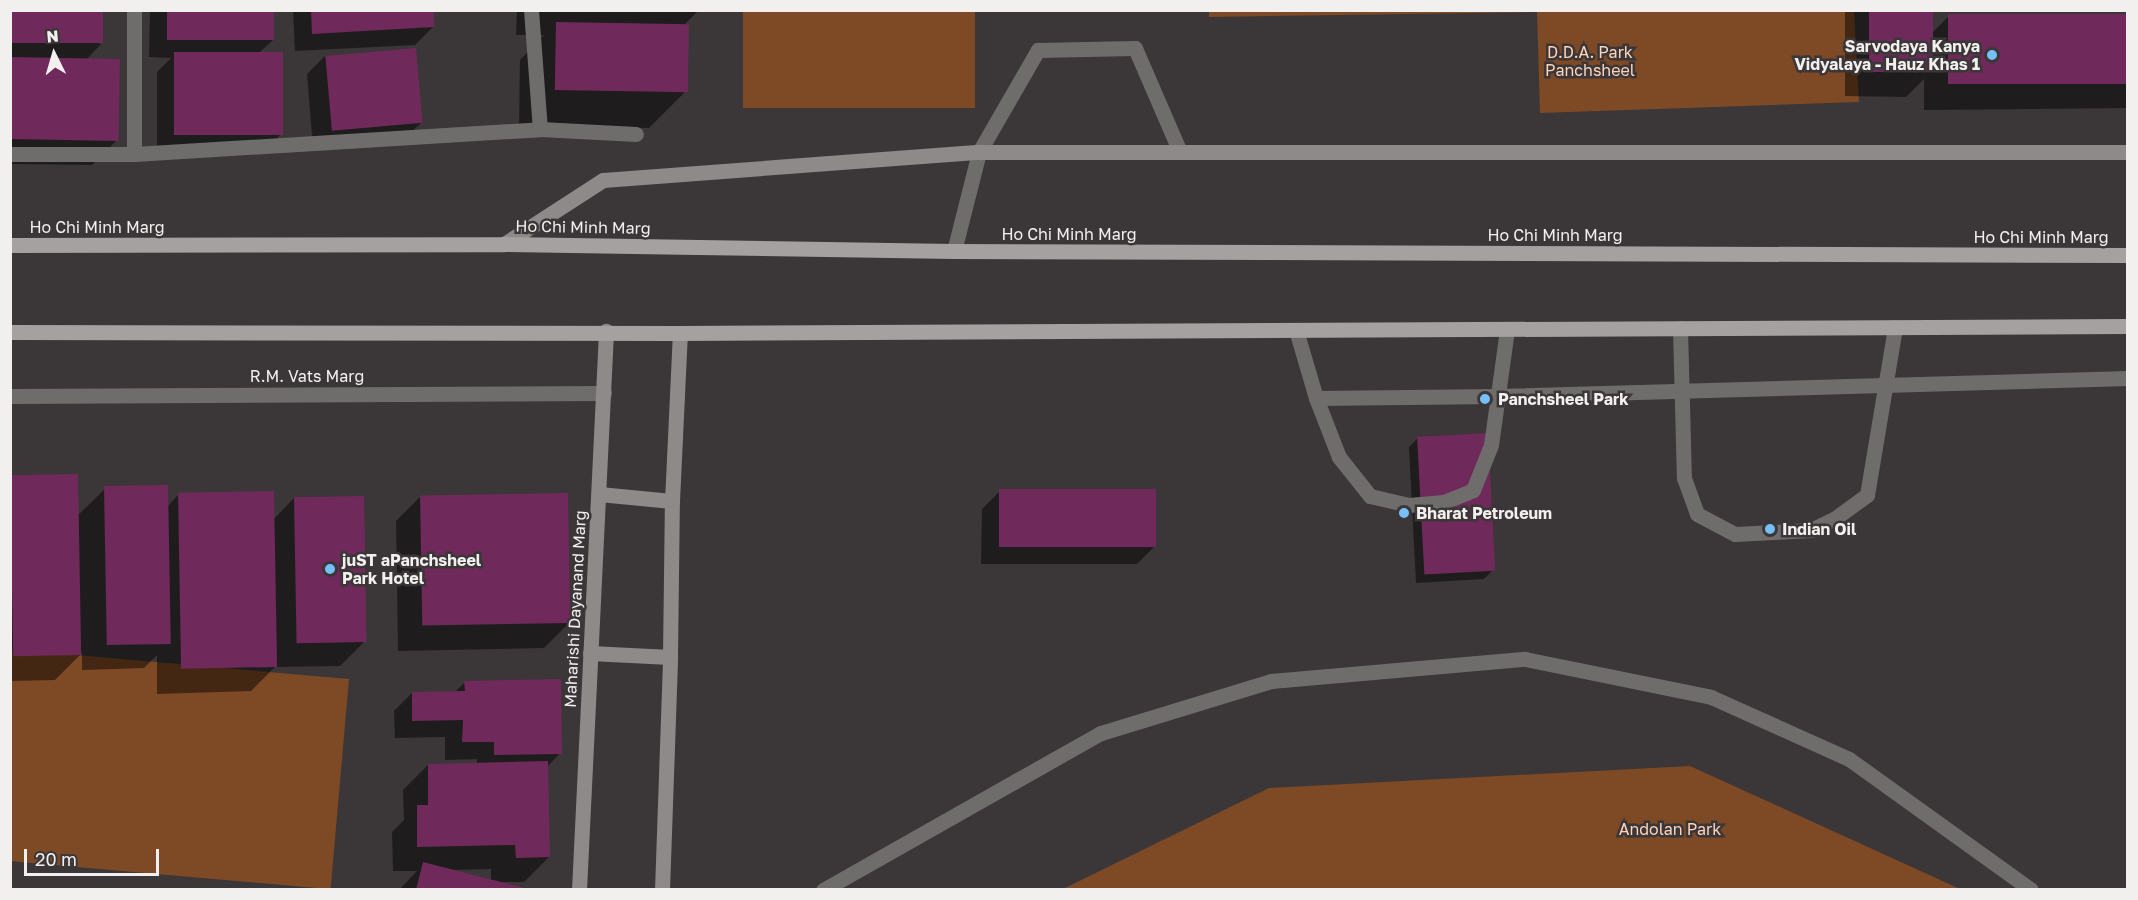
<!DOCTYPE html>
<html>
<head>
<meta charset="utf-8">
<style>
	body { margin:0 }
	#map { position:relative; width:2138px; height:900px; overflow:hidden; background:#3b3637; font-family:"Golos Text",sans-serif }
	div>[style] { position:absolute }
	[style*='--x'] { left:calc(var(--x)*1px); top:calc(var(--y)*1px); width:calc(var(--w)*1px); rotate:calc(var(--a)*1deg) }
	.green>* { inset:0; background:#7e4925; transform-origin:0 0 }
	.shadow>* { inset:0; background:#0007 }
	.building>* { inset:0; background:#6f2a5b; transform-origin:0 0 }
	.lane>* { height:15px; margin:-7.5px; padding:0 7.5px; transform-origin:7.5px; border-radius:7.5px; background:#6f6d6c }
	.street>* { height:15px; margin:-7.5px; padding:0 7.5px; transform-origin:7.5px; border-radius:7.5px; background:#6f6d6c }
	.secondary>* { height:15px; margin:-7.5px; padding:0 7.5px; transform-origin:7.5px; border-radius:7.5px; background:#8e8a8a }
	.primary>* { height:15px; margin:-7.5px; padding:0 7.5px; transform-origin:7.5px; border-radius:7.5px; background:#a5a1a0 }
	.dots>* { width:16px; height:16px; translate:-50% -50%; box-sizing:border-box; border:3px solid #3b3637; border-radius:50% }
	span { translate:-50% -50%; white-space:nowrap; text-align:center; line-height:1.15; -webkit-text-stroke:5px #3b3637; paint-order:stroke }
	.poi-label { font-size:16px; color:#f2efef; font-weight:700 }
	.right { translate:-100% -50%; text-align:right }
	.left { translate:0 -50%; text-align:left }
	.park-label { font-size:16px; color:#fed4ba }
	.street-label { font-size:16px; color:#f2efef }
	.frame { position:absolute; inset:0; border:12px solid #f2efef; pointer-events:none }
	.north { position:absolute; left:24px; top:24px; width:60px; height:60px; -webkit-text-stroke:4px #3b3637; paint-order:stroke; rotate:355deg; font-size:16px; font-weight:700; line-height:24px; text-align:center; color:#f2efef }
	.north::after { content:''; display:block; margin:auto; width:21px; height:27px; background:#f2efef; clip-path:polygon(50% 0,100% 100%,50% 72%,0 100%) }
	.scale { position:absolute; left:24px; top:849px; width:135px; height:27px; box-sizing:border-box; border:3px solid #f2efef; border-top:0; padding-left:8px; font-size:18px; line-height:21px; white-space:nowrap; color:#f2efef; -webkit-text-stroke:4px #3b3637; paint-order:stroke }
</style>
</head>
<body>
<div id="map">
	<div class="green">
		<i style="clip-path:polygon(1209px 10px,1854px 11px,1859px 102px,1540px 113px,1537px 12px,1209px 17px)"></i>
		<i style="left:743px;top:11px;width:232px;height:97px"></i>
		<i style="left:349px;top:679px;width:211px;height:338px;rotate:95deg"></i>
		<i style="clip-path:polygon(1690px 766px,1960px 889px,1063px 889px,1269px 788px)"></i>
	</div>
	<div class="shadow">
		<i style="clip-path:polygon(10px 10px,101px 44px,87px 59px,117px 140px,92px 165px,10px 164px)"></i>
		<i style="clip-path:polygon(150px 10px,273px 10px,273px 40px,259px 53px,281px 134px,263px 152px,157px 152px,157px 72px,171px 58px,149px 57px)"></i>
		<i style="clip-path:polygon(293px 10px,432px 10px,433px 27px,415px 45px,295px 51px)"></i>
		<i style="clip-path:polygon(517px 10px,699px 10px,684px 25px,686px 91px,649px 128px,519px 126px,520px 60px,544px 35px,516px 35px)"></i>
		<i style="clip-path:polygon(1845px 10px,1931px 10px,1931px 34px,1948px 17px,2128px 16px,2128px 108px,1924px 110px,1924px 79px,1906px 97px,1845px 96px)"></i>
		<i style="clip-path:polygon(325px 56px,421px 123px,403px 140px,313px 147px,307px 74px)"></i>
		<i style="clip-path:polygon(1418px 438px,1493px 570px,1484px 579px,1416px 583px,1409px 447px)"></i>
		<i style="clip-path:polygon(10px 478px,77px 516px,105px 489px,167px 507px,179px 494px,273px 520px,294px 498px,365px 641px,340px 666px,275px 667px,251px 691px,157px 694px,157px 655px,144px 668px,82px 670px,82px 653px,55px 680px,10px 681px)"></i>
		<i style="clip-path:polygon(1000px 491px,1155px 546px,1137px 564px,981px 564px,982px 509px)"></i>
		<i style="clip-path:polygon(421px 496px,569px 623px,544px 648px,398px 651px,396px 521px)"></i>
		<i style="clip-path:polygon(evenodd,465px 682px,560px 753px,547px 767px,549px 857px,524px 882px,500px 882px,525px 890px,399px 890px,417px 871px,393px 871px,392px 832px,404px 820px,403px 790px,428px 765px,477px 764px,477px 759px,445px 760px,445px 737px,395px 738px,394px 711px,412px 693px,454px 693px,465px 682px,491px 869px,491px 881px,451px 870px,491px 869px)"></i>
	</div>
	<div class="building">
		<i style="left:10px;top:10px;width:93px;height:33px"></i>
		<i style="left:167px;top:10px;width:107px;height:30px"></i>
		<i style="clip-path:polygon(311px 10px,434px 10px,434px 27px,312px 34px)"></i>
		<i style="left:1869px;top:10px;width:64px;height:62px"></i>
		<i style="left:2128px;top:14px;width:70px;height:180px;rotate:90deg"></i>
		<i style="left:556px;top:22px;width:133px;height:68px;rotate:1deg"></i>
		<i style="left:416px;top:48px;width:75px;height:91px;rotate:85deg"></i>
		<i style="left:174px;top:52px;width:109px;height:83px"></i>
		<i style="left:10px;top:57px;width:110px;height:82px;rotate:1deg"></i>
		<i style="left:1488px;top:433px;width:138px;height:71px;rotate:87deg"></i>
		<i style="left:78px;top:474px;width:181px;height:68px;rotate:89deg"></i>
		<i style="left:168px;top:485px;width:159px;height:64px;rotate:89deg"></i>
		<i style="left:999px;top:489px;width:157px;height:58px"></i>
		<i style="left:274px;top:491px;width:176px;height:96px;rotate:89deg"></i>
		<i style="left:568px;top:493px;width:130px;height:148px;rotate:89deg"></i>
		<i style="left:364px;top:496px;width:146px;height:70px;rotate:89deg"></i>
		<i style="clip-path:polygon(561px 679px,562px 754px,494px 755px,494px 742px,462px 742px,463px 720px,412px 721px,412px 692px,465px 691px,464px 681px)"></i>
		<i style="clip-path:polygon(548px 761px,550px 857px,516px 858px,515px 845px,417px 847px,417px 805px,428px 805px,428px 764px)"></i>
		<i style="clip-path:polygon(423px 862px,528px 889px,528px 890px,416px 890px)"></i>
	</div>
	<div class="lane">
		<i style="--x:954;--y:251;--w:102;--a:-75.8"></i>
		<i style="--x:979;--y:152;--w:118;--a:-60"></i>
		<i style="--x:1038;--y:50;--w:97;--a:-1.2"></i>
		<i style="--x:1135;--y:48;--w:113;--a:66.6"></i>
		<i style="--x:1680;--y:328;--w:150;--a:88.5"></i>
		<i style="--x:1684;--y:478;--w:38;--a:70"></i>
		<i style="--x:1697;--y:514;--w:43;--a:27.8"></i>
		<i style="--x:1735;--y:534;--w:76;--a:-3"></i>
		<i style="--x:1811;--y:530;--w:25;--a:-26"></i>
		<i style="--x:1834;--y:519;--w:41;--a:-36"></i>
		<i style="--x:1867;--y:495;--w:170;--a:-80.5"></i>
		<i style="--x:1296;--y:330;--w:71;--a:73.6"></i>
		<i style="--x:1316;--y:398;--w:63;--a:68.7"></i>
		<i style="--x:1339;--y:457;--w:50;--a:51.5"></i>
		<i style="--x:1370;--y:496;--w:40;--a:13"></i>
		<i style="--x:1409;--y:505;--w:35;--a:-5"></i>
		<i style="--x:1444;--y:502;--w:31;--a:-22"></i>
		<i style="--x:1473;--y:490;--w:48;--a:-68.2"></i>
		<i style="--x:1491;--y:445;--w:117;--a:-82.1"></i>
		<i style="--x:1316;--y:398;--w:181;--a:-0.6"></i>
		<i style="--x:1497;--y:396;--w:631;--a:-1.63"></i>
	</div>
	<div class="street">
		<i style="--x:134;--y:10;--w:144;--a:90"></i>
		<i style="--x:531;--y:10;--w:119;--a:85.7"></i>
		<i style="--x:10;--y:154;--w:124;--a:0"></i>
		<i style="--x:134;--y:154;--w:407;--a:-3.5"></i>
		<i style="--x:540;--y:129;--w:96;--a:3"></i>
		<i style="--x:10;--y:396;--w:594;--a:-0.29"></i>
		<i style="--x:823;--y:890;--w:319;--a:-29.5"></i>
		<i style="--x:1101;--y:733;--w:178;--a:-17"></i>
		<i style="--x:1271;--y:681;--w:255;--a:-5"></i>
		<i style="--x:1525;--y:659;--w:190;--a:11.5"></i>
		<i style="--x:1711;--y:697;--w:151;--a:24.2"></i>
		<i style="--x:1849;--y:759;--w:224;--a:35.7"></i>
	</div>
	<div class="secondary">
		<i style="--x:504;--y:244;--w:118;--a:-32.9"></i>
		<i style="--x:603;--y:180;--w:377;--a:-4.3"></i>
		<i style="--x:979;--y:152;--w:1149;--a:0"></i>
		<i style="--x:599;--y:494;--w:73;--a:5.5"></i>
		<i style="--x:590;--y:653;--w:80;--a:2.9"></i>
		<i style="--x:579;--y:890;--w:560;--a:-87.23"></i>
		<i style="--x:662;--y:890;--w:233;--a:-88"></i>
		<i style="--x:670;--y:657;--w:156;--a:-89.3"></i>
		<i style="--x:672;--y:501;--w:168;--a:-87.3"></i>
	</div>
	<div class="primary">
		<i style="--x:10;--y:245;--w:494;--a:-0.1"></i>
		<i style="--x:504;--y:244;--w:450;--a:0.9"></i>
		<i style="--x:954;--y:251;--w:1174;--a:0.2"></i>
		<i style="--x:10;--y:332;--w:670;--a:0.09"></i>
		<i style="--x:680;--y:333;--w:1448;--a:-0.28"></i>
	</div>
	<div class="dots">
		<i style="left:1992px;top:55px;background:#76c0f7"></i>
		<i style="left:1485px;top:399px;background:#76c0f7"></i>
		<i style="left:1404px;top:513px;background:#76c0f7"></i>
		<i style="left:1770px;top:529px;background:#76c0f7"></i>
		<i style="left:330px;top:569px;background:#76c0f7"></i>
	</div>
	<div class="poi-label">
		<span class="right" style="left:1980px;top:55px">Sarvodaya Kanya<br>Vidyalaya - Hauz Khas 1</span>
		<span class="left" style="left:1498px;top:399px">Panchsheel Park</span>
		<span class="left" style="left:1416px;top:513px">Bharat Petroleum</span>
		<span class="left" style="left:1782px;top:529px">Indian Oil</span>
		<span class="left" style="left:342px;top:569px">juST aPanchsheel<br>Park Hotel</span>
	</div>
	<div class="park-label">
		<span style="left:1590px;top:61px">D.D.A. Park<br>Panchsheel</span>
		<span style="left:1670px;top:829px">Andolan Park</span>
	</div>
	<div class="street-label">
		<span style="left:97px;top:227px">Ho Chi Minh Marg</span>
		<span style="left:583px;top:227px;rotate:1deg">Ho Chi Minh Marg</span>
		<span style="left:1069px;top:234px">Ho Chi Minh Marg</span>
		<span style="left:1555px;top:235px">Ho Chi Minh Marg</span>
		<span style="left:2041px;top:237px">Ho Chi Minh Marg</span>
		<span style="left:307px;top:376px">R.M. Vats Marg</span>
		<span style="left:575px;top:609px;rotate:-87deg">Maharishi Dayanand Marg</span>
	</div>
	<div class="frame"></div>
	<div class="north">N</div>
	<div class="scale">20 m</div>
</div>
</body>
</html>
